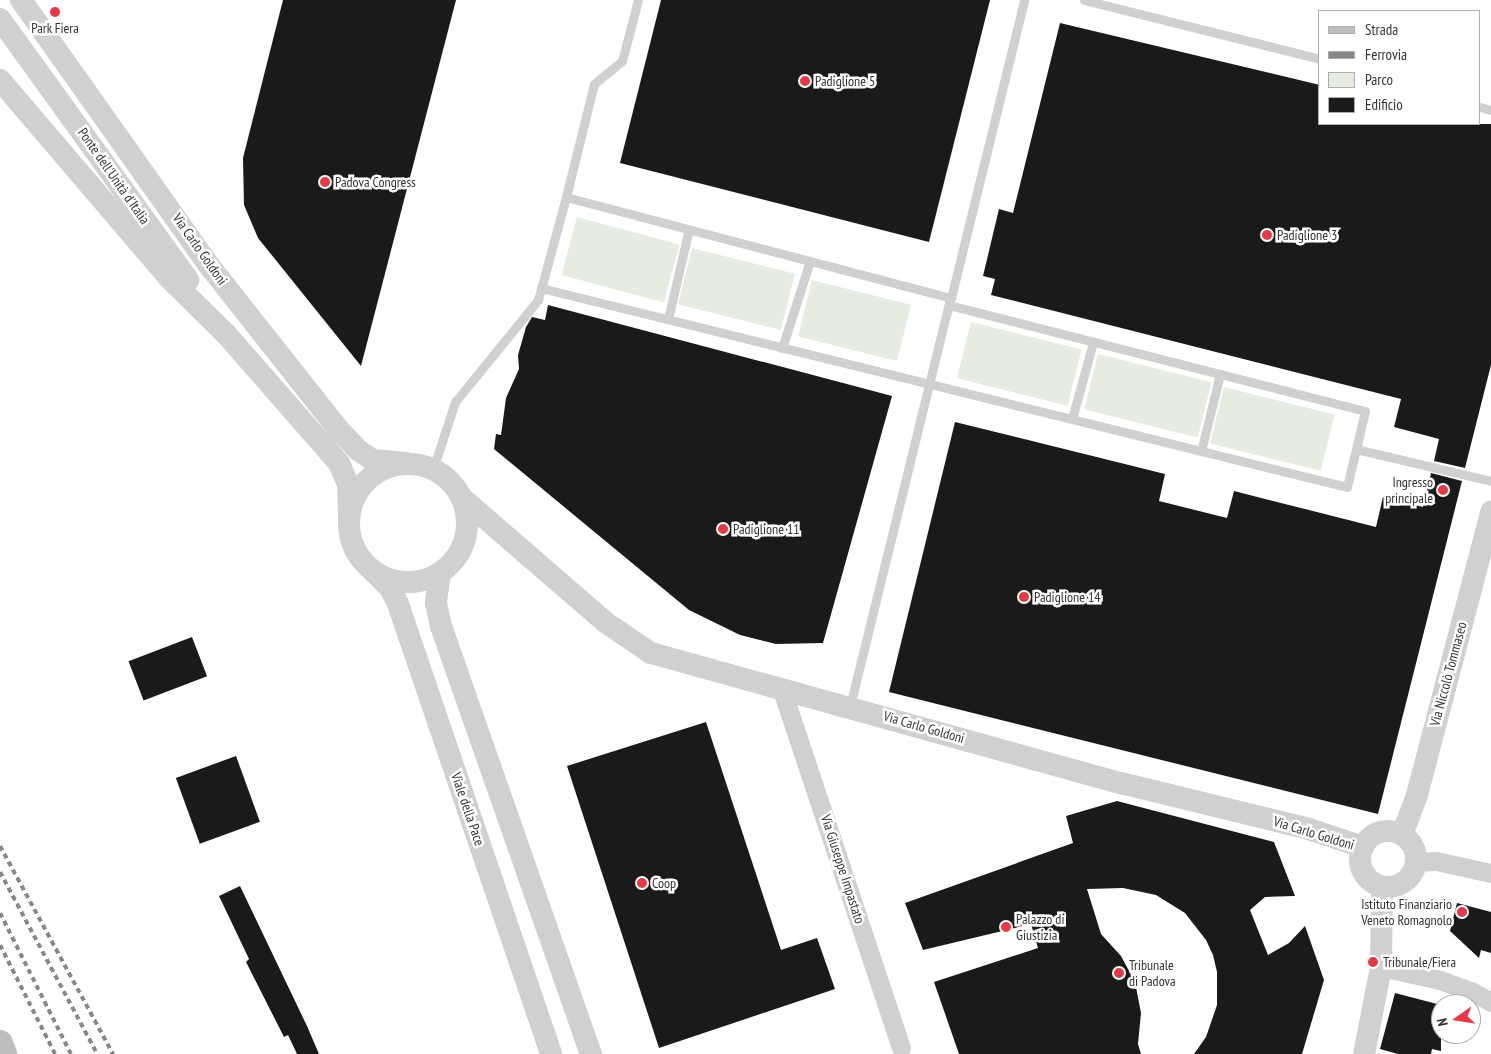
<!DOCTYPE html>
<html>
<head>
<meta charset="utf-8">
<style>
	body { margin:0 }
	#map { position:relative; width:1491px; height:1054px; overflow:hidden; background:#fff; font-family:"PT Sans Narrow",sans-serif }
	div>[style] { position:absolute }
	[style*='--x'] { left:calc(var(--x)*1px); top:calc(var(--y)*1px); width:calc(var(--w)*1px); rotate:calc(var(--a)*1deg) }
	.green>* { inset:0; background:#e6ecdf; transform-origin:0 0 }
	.building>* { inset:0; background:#1a1a1a; transform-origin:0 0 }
	.service>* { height:9px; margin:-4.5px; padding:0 4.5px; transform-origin:4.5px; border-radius:4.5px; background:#d0d0d0 }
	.minor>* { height:19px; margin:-9.5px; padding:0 9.5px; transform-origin:9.5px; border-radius:9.5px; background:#d0d0d0 }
	.tertiary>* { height:22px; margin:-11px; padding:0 11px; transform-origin:11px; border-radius:11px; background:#d0d0d0 }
	.tertiary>.ring { margin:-11px; padding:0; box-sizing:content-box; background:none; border:22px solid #d0d0d0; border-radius:50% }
	.secondary>* { height:26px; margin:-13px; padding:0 13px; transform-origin:13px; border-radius:13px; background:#bdbdbd }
	.rail>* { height:4px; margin-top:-2px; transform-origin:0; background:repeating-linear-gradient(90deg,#888 0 5px,transparent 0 9px) }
	.dots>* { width:14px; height:14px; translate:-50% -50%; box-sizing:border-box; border:2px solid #fff; border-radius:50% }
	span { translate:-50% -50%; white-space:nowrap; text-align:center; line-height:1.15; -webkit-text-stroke:5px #fff; paint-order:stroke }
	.poi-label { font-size:14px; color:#333 }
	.left { translate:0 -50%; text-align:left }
	.right { translate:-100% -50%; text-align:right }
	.street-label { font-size:14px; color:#333 }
	.legend { position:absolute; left:1318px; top:10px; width:162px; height:115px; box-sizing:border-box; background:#fff; border:1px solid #adadad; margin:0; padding:6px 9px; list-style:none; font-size:15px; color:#333 }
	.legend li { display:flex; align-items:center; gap:10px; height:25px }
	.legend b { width:25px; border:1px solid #adadad }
	.north { position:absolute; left:1431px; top:994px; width:50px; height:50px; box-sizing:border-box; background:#fff; border:1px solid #adadad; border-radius:50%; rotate:257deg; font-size:14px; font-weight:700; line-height:20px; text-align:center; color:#333 }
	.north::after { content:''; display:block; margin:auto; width:18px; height:22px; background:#e63946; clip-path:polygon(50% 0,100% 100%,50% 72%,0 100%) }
</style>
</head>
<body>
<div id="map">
	<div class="green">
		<i style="left:577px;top:217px;width:106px;height:60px;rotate:15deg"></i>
		<i style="left:692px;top:248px;width:106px;height:58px;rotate:14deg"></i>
		<i style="left:812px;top:280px;width:102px;height:58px;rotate:14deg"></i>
		<i style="left:971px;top:322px;width:114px;height:58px;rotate:14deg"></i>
		<i style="left:1098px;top:354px;width:117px;height:57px;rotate:14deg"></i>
		<i style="left:1224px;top:387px;width:114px;height:58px;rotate:14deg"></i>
	</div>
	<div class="building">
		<i style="clip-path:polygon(283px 0,456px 0,361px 366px,258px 238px,244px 205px,243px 158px)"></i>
		<i style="clip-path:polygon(661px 0,990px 0,929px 242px,620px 163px)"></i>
		<i style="clip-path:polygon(1060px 23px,1320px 85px,1320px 124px,1491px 124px,1491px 365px,1465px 468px,1434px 461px,1439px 439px,1394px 427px,1401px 399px,991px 295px,995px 279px,983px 276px,999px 209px,1013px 213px)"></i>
		<i style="clip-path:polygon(548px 305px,892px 396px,823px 643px,776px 644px,740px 635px,689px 610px,494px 449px,496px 434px,501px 435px,506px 398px,519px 369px,518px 355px,526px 327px,532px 317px,545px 320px)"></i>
		<i style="clip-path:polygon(955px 422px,1165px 474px,1159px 501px,1227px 518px,1234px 491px,1376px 527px,1383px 497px,1423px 507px,1431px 473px,1462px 481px,1378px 814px,889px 692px)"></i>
		<i style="left:192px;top:637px;width:42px;height:68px;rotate:69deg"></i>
		<i style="clip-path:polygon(706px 722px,781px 950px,817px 938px,835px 989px,659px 1048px,567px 766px)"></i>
		<i style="left:236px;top:756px;width:70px;height:64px;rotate:70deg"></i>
		<i style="clip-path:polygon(1117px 801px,1274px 842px,1295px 896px,1265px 897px,1250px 910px,1268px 955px,1289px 943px,1305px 926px,1324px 980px,1302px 1054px,1194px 1054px,1206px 1037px,1217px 1005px,1217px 972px,1213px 955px,1206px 940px,1185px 913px,1156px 895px,1123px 888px,1087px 889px,1101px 934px,1121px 956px,1135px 982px,1141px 1013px,1138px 1044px,1141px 1054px,959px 1054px,934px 982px,1038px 948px,1031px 924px,923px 950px,905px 903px,1073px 843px,1066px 816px)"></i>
		<i style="clip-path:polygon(240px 886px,307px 1026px,319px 1054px,297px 1054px,288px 1035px,284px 1037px,246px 962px,249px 959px,219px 896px)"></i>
		<i style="clip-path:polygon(1457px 903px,1491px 912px,1491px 953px,1481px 950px,1479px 958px,1450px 931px)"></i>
		<i style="clip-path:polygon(1395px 993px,1441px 1005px,1441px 1051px,1432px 1049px,1431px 1054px,1398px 1054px,1380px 1049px)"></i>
	</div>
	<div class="service">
		<i style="--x:638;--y:0;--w:63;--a:104.7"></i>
		<i style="--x:622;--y:61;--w:36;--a:141"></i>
		<i style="--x:594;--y:84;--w:116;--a:103.9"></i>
		<i style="--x:566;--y:197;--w:398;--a:14.7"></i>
		<i style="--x:951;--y:298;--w:307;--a:-76.2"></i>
		<i style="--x:1084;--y:0;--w:243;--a:14"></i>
		<i style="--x:1480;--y:107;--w:11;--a:15"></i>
		<i style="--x:541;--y:288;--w:830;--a:13.87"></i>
		<i style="--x:1347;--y:487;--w:78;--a:-76.7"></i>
		<i style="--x:1365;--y:411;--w:429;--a:-165.7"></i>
		<i style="--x:668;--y:319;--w:92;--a:-76.9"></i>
		<i style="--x:782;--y:348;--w:91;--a:-72.2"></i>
		<i style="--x:1072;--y:419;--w:80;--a:-74.7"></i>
		<i style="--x:1356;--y:449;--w:139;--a:13.3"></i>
		<i style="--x:1201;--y:451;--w:79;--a:-76.1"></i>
		<i style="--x:433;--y:469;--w:71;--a:-71.8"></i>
		<i style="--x:455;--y:402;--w:132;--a:-50.9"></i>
		<i style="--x:538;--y:300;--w:107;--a:-74.8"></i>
		<i style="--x:850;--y:706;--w:418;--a:-76.2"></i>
	</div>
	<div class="minor">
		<i style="--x:782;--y:690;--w:377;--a:71.6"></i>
		<i style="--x:1416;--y:862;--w:20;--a:-3"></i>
		<i style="--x:1436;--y:861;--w:56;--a:12.3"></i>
		<i style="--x:1381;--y:967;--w:60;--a:12.4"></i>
		<i style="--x:1440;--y:980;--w:35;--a:20"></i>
		<i style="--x:1473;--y:992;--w:21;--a:29"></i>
	</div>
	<div class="tertiary">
		<i style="--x:21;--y:0;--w:329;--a:54.7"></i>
		<i style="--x:211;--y:268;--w:205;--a:51.7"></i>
		<i style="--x:338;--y:429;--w:29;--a:46"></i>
		<i style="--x:358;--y:450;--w:18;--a:34"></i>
		<i style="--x:373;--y:460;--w:33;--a:5"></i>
		<i style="--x:0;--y:19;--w:322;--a:54.2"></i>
		<i style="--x:0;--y:80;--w:260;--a:49.5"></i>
		<i style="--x:169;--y:278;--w:80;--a:44.5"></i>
		<i style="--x:226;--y:334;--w:171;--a:48.8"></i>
		<i style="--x:339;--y:463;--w:23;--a:67"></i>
		<i style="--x:348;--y:484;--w:32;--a:88"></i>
		<i class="ring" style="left:349px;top:464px;width:96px;height:96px"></i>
		<i style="--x:462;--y:498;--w:189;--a:40.9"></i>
		<i style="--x:605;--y:622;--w:55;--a:34"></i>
		<i style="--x:651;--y:653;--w:488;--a:15.5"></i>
		<i style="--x:1121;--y:783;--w:194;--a:13.7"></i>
		<i style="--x:1309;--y:829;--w:57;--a:18.4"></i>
		<i style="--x:372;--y:570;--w:25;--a:45"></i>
		<i style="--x:390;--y:588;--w:18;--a:63"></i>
		<i style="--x:398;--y:604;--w:475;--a:71.2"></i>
		<i style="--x:440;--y:573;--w:30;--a:98"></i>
		<i style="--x:436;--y:603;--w:24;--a:78"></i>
		<i style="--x:441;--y:626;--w:454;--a:70.7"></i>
		<i class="ring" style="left:1360px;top:831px;width:34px;height:34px"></i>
		<i style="--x:1402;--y:835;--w:43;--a:-69.4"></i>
		<i style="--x:1417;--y:795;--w:293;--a:-75.3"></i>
		<i style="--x:1364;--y:1054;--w:89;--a:-78.9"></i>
		<i style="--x:1381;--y:967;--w:80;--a:-89.3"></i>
	</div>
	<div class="secondary">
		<i style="--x:0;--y:1043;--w:12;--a:70"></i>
	</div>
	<div class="rail">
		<i style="--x:0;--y:846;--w:237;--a:61.5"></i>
		<i style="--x:0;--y:872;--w:206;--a:61.9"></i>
		<i style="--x:0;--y:913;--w:158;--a:63.3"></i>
		<i style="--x:0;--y:945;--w:122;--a:63.2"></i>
	</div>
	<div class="dots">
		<i style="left:55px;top:12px;background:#e63946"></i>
		<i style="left:805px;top:81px;background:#e63946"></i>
		<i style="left:325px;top:182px;background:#e63946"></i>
		<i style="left:1267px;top:235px;background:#e63946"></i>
		<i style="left:1443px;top:490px;background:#e63946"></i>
		<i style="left:723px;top:529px;background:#e63946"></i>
		<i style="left:1024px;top:597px;background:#e63946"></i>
		<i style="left:642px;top:883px;background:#e63946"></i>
		<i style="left:1462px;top:912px;background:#e63946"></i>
		<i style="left:1006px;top:927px;background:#e63946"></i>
		<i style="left:1373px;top:962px;background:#e63946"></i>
		<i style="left:1119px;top:973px;background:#e63946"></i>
	</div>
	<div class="poi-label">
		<span style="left:55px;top:28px">Park Fiera</span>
		<span class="left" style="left:815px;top:81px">Padiglione 5</span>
		<span class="left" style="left:335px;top:182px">Padova Congress</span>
		<span class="left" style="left:1277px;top:235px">Padiglione 3</span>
		<span class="right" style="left:1433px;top:490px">Ingresso<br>principale</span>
		<span class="left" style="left:733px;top:529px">Padiglione 11</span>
		<span class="left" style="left:1034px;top:597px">Padiglione 14</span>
		<span class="left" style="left:652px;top:883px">Coop</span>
		<span class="right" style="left:1452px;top:912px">Istituto Finanziario<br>Veneto Romagnolo</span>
		<span class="left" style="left:1016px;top:927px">Palazzo di<br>Giustizia</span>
		<span class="left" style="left:1383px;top:962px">Tribunale/Fiera</span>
		<span class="left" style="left:1129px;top:973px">Tribunale<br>di Padova</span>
	</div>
	<div class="street-label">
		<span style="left:114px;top:176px;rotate:55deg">Ponte dell'Unità d'Italia</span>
		<span style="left:200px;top:249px;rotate:55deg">Via Carlo Goldoni</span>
		<span style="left:1448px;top:674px;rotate:-75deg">Via Niccolò Tommaseo</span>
		<span style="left:924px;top:727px;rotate:16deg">Via Carlo Goldoni</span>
		<span style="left:468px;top:809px;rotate:71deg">Viale della Pace</span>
		<span style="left:1314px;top:833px;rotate:17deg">Via Carlo Goldoni</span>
		<span style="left:843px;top:869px;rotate:72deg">Via Giuseppe Impastato</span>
	</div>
	<ul class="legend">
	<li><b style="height:6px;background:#bdbdbd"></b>Strada</li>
	<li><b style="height:6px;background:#888"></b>Ferrovia</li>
	<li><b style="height:14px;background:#e6ecdf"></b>Parco</li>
	<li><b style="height:14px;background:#1a1a1a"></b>Edificio</li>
	</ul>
	<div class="north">N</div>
</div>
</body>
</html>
